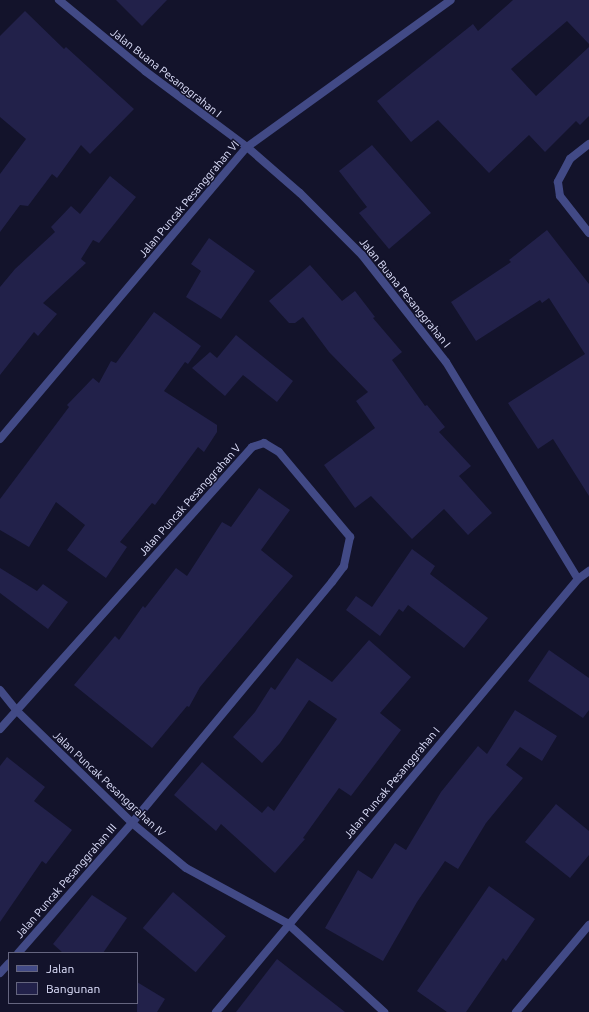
<!DOCTYPE html>
<html>
<head>
<meta charset="utf-8">
<style>
	body { margin:0 }
	#map { position:relative; width:589px; height:1012px; overflow:hidden; background:#13132b; font-family:Ubuntu,sans-serif }
	div>[style] { position:absolute }
	[style*='--x'] { left:calc(var(--x)*1px); top:calc(var(--y)*1px); width:calc(var(--w)*1px); rotate:calc(var(--a)*1deg) }
	.building>* { inset:0; background:#22214a; transform-origin:0 0 }
	.street>* { height:8px; margin:-4px; padding:0 4px; transform-origin:4px; border-radius:4px; background:#424a86 }
	span { translate:-50% -50%; white-space:nowrap; text-align:center; line-height:1.15; -webkit-text-stroke:3px #13132b; paint-order:stroke }
	.street-label { font-size:11px; color:#dfe1fd }
	.legend { position:absolute; left:8px; top:952px; width:130px; height:52px; box-sizing:border-box; background:#13132b; border:1px solid #65657f; margin:0; padding:5px 7px; list-style:none; font-size:12px; color:#dfe1fd }
	.legend li { display:flex; align-items:center; gap:8px; height:20px }
	.legend b { width:20px; border:1px solid #65657f }
</style>
</head>
<body>
<div id="map">
	<div class="building">
		<i style="clip-path:polygon(116px 0,167px 0,142px 26px)"></i>
		<i style="clip-path:polygon(513px 0,589px 0,589px 44px,567px 21px,511px 69px,536px 96px,589px 47px,589px 116px,580px 125px,576px 121px,545px 152px,529px 135px,489px 173px,438px 120px,411px 142px,377px 101px,473px 24px,478px 31px)"></i>
		<i style="clip-path:polygon(25px 11px,64px 49px,66px 47px,134px 109px,90px 154px,81px 145px,57px 178px,52px 174px,28px 206px,20px 205px,0 232px,0 174px,26px 139px,0 117px,0 36px)"></i>
		<i style="clip-path:polygon(372px 145px,431px 213px,389px 249px,359px 213px,367px 207px,339px 171px)"></i>
		<i style="clip-path:polygon(110px 176px,136px 197px,99px 243px,93px 240px,81px 259px,86px 263px,43px 303px,57px 314px,38px 336px,34px 332px,0 375px,0 287px,15px 269px,55px 232px,51px 227px,71px 206px,80px 214px)"></i>
		<i style="clip-path:polygon(547px 230px,589px 284px,589px 496px,553px 439px,538px 449px,508px 403px,585px 354px,549px 298px,542px 303px,540px 300px,476px 341px,451px 302px,511px 262px,509px 260px)"></i>
		<i style="clip-path:polygon(209px 238px,255px 271px,221px 319px,186px 297px,201px 271px,191px 264px)"></i>
		<i style="clip-path:polygon(310px 265px,342px 301px,355px 291px,375px 317px,373px 318px,402px 352px,392px 360px,425px 406px,427px 405px,445px 427px,439px 432px,471px 466px,459px 476px,492px 513px,468px 535px,444px 509px,412px 539px,371px 496px,355px 508px,324px 465px,375px 428px,356px 401px,368px 392px,329px 352px,303px 317px,295px 323px,289px 323px,269px 301px)"></i>
		<i style="clip-path:polygon(154px 312px,201px 346px,188px 364px,185px 362px,164px 391px,217px 425px,217px 432px,204px 452px,198px 447px,155px 505px,152px 503px,120px 542px,127px 547px,106px 578px,67px 550px,85px 525px,56px 502px,29px 547px,0 530px,0 499px,69px 407px,67px 405px,93px 378px,99px 383px,111px 361px,116px 363px)"></i>
		<i style="clip-path:polygon(236px 335px,293px 381px,277px 402px,243px 375px,225px 396px,192px 368px,210px 352px,217px 358px)"></i>
		<i style="clip-path:polygon(259px 488px,290px 510px,261px 550px,293px 576px,200px 687px,189px 707px,187px 706px,152px 748px,74px 685px,115px 636px,119px 640px,143px 606px,145px 608px,176px 568px,187px 576px,222px 522px,231px 527px)"></i>
		<i style="clip-path:polygon(412px 549px,435px 566px,430px 574px,488px 618px,464px 648px,408px 605px,403px 612px,399px 609px,380px 636px,346px 610px,356px 596px,372px 607px)"></i>
		<i style="clip-path:polygon(0 568px,37px 591px,43px 584px,68px 602px,48px 629px,0 593px)"></i>
		<i style="clip-path:polygon(369px 640px,411px 677px,380px 713px,401px 730px,351px 796px,339px 788px,303px 838px,305px 839px,275px 873px,221px 824px,216px 831px,174px 795px,202px 762px,262px 813px,268px 806px,274px 811px,337px 719px,309px 700px,280px 743px,262px 763px,233px 737px,255px 712px,271px 687px,275px 690px,297px 658px,332px 682px)"></i>
		<i style="clip-path:polygon(549px 650px,589px 678px,589px 710px,583px 718px,528px 681px)"></i>
		<i style="clip-path:polygon(515px 710px,557px 736px,542px 761px,520px 747px,506px 765px,523px 778px,486px 823px,458px 869px,445px 861px,417px 902px,383px 961px,325px 928px,358px 870px,372px 879px,395px 843px,406px 850px,441px 792px,478px 746px,487px 754px)"></i>
		<i style="clip-path:polygon(7px 757px,45px 787px,34px 801px,72px 830px,46px 864px,42px 861px,0 922px,0 766px)"></i>
		<i style="clip-path:polygon(556px 804px,589px 831px,589px 855px,570px 878px,525px 842px)"></i>
		<i style="clip-path:polygon(489px 886px,535px 919px,506px 961px,503px 958px,466px 1012px,447px 1012px,417px 991px)"></i>
		<i style="left:173px;top:892px;width:69px;height:47px;rotate:40deg"></i>
		<i style="clip-path:polygon(92px 895px,127px 918px,103px 953px,63px 953px,53px 944px)"></i>
		<i style="clip-path:polygon(277px 959px,345px 1012px,236px 1012px)"></i>
		<i style="clip-path:polygon(137px 982px,165px 999px,157px 1012px,137px 1012px)"></i>
	</div>
	<div class="street">
		<i style="--x:59;--y:0;--w:112;--a:39.5"></i>
		<i style="--x:145;--y:71;--w:127;--a:36.7"></i>
		<i style="--x:247;--y:147;--w:70;--a:41"></i>
		<i style="--x:300;--y:193;--w:88;--a:45"></i>
		<i style="--x:362;--y:255;--w:136;--a:51.9"></i>
		<i style="--x:446;--y:362;--w:254;--a:58.7"></i>
		<i style="--x:589;--y:144;--w:24;--a:142"></i>
		<i style="--x:570;--y:159;--w:26;--a:118"></i>
		<i style="--x:558;--y:182;--w:14;--a:82"></i>
		<i style="--x:560;--y:196;--w:47;--a:51.9"></i>
		<i style="--x:0;--y:439;--w:382;--a:-49.8"></i>
		<i style="--x:247;--y:147;--w:251;--a:-35.8"></i>
		<i style="--x:0;--y:690;--w:26;--a:51"></i>
		<i style="--x:16;--y:710;--w:162;--a:44.2"></i>
		<i style="--x:132;--y:823;--w:70;--a:39.8"></i>
		<i style="--x:186;--y:868;--w:115;--a:28.6"></i>
		<i style="--x:287;--y:923;--w:132;--a:42.5"></i>
		<i style="--x:0;--y:729;--w:378;--a:-48.2"></i>
		<i style="--x:252;--y:447;--w:13;--a:-18"></i>
		<i style="--x:264;--y:443;--w:17;--a:31"></i>
		<i style="--x:279;--y:452;--w:111;--a:50.1"></i>
		<i style="--x:350;--y:537;--w:30;--a:102"></i>
		<i style="--x:344;--y:566;--w:20;--a:127"></i>
		<i style="--x:332;--y:582;--w:313;--a:129.7"></i>
		<i style="--x:132;--y:823;--w:173;--a:131.2"></i>
		<i style="--x:0;--y:973;--w:13;--a:-48"></i>
		<i style="--x:216;--y:1012;--w:564;--a:-50.1"></i>
		<i style="--x:578;--y:579;--w:14;--a:-36"></i>
		<i style="--x:516;--y:1012;--w:114;--a:-50"></i>
	</div>
	<div class="street-label">
		<span style="left:166px;top:73px;rotate:38deg">Jalan Buana Pesanggrahan I</span>
		<span style="left:189px;top:199px;rotate:-50deg">Jalan Puncak Pesanggrahan VI</span>
		<span style="left:405px;top:293px;rotate:51deg">Jalan Buana Pesanggrahan I</span>
		<span style="left:190px;top:500px;rotate:-48deg">Jalan Puncak Pesanggrahan V</span>
		<span style="left:392px;top:783px;rotate:-50deg">Jalan Puncak Pesanggrahan I</span>
		<span style="left:109px;top:784px;rotate:43deg">Jalan Puncak Pesanggrahan IV</span>
		<span style="left:66px;top:881px;rotate:-49deg">Jalan Puncak Pesanggrahan III</span>
	</div>
	<ul class="legend">
	<li><b style="height:5px;background:#424a86"></b>Jalan</li>
	<li><b style="height:11px;background:#22214a"></b>Bangunan</li>
	</ul>
</div>
</body>
</html>
